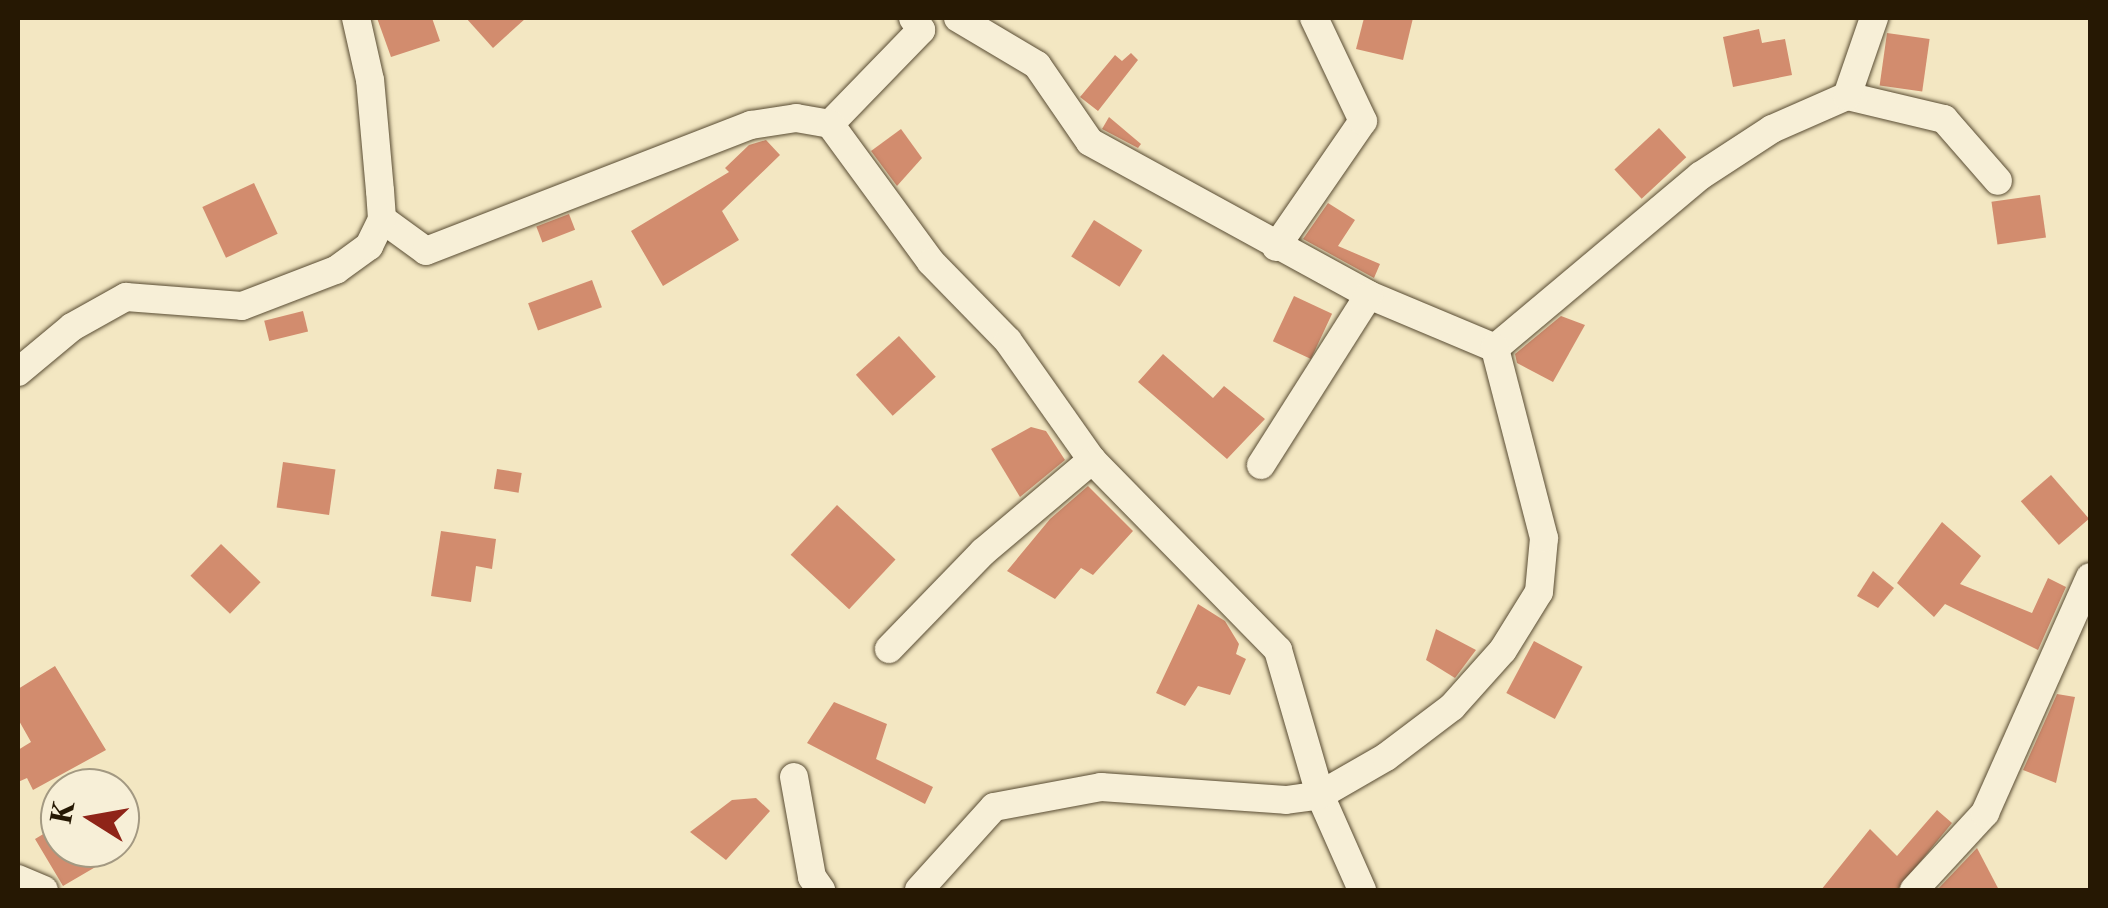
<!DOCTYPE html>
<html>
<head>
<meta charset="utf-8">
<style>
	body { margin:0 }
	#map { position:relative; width:2108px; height:908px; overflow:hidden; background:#f3e7c2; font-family:"Libre Caslon Text",serif }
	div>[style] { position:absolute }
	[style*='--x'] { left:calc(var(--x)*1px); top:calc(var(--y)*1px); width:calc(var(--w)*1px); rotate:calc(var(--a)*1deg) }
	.building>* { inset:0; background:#d28c6e; transform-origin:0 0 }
	.roads { filter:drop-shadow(0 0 2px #594c33) drop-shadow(0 0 2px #594c33) }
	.street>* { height:28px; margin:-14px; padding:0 14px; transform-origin:14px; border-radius:14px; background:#f7efd7 }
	span { translate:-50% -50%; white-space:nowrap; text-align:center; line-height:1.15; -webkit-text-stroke:8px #f7efd7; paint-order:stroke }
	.frame { position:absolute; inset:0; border:20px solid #261803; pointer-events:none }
	.north { position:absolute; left:40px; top:768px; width:100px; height:100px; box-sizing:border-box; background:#f7efd7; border:2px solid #a39982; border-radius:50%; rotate:281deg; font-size:28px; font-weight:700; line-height:40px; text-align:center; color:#261803 }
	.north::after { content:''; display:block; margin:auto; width:35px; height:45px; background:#8f2418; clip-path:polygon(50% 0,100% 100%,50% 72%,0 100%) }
</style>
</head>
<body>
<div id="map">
	<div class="building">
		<i style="clip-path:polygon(377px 18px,432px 18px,440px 41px,391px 57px)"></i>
		<i style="clip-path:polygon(466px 18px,526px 18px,493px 48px)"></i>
		<i style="clip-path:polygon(1364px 18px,1413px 18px,1403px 60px,1356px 49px)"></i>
		<i style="clip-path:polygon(1759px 29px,1762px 43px,1785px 39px,1792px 75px,1733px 87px,1723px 37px)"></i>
		<i style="left:1887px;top:33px;width:43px;height:53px;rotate:8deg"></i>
		<i style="clip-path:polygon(1131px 53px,1138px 60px,1098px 111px,1080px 97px,1115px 55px,1122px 61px)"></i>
		<i style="clip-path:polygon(1109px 117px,1141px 144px,1138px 148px,1102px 129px)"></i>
		<i style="left:1659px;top:128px;width:40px;height:61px;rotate:47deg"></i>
		<i style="clip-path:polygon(901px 129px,922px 158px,897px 186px,871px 151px)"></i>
		<i style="clip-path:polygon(766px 140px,780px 155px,722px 211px,739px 240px,663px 286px,631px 231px,729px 172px,725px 168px,749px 145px)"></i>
		<i style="left:254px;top:183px;width:56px;height:57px;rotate:65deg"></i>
		<i style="left:2040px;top:195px;width:43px;height:49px;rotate:82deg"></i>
		<i style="clip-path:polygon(1328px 203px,1355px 220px,1338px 246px,1380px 264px,1374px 278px,1303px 239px)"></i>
		<i style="left:569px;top:214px;width:17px;height:35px;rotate:69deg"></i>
		<i style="left:1094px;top:220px;width:57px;height:43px;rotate:32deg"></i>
		<i style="left:592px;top:280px;width:29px;height:68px;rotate:70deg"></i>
		<i style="left:1294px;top:296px;width:42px;height:50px;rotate:25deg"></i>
		<i style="left:303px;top:311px;width:21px;height:40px;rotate:76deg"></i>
		<i style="clip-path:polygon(1561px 316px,1585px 325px,1553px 382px,1517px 363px,1515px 354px)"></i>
		<i style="left:899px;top:336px;width:55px;height:58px;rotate:48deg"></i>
		<i style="clip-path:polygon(1163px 354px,1213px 398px,1224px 386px,1265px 419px,1227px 459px,1138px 382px)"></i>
		<i style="clip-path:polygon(1031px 427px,1046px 431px,1065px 460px,1020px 497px,991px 449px)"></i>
		<i style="left:283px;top:462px;width:53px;height:46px;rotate:8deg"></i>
		<i style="left:497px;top:469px;width:25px;height:20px;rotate:9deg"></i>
		<i style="left:2051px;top:475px;width:58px;height:40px;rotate:49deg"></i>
		<i style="clip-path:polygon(1088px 486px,1133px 531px,1093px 575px,1081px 568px,1055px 599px,1007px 571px,1050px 519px)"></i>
		<i style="left:837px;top:505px;width:80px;height:68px;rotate:43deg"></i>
		<i style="clip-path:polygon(1942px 522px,1981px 556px,1960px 584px,2032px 613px,2048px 578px,2066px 587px,2038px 650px,1945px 604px,1934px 617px,1897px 583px)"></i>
		<i style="clip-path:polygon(441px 531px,496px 539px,492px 569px,476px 566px,471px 602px,431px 596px)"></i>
		<i style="left:221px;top:544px;width:55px;height:44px;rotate:44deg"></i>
		<i style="clip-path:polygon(1873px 571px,1894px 588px,1878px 608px,1857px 596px)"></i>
		<i style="clip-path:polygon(1198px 604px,1225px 621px,1239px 644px,1236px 654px,1246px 659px,1230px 695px,1198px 686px,1185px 706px,1156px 693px)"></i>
		<i style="clip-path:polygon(1436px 629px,1476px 650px,1455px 678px,1426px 660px)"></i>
		<i style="left:1534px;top:641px;width:55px;height:59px;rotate:28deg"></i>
		<i style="clip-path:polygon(55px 666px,106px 750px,33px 790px,27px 778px,18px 782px,18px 750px,31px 742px,18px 719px,18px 689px)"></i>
		<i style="clip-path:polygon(2057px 694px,2075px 697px,2056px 783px,2023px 770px)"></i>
		<i style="clip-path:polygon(834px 702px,887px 724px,876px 759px,933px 787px,925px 804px,807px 743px)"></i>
		<i style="clip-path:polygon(756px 798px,770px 811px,726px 860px,690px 832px,732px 800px)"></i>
		<i style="clip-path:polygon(1937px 810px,1952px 823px,1897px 890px,1821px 890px,1870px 829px,1897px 856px)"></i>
		<i style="clip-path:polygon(60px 824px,60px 848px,128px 848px,63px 886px,35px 839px)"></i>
		<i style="clip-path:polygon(1977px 848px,1999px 890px,1937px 890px)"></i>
	</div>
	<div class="roads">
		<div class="street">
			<i style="--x:958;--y:18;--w:92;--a:30.7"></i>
			<i style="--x:1037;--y:65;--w:93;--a:55.5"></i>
			<i style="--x:1090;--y:142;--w:318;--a:28.7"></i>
			<i style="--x:1369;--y:295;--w:137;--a:22.8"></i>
			<i style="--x:1847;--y:96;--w:100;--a:13.3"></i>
			<i style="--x:1944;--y:119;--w:82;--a:48.9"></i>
			<i style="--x:830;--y:124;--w:131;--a:-45.9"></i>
			<i style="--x:921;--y:30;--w:14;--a:-124"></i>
			<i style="--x:382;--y:219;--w:54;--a:36"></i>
			<i style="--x:426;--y:251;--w:349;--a:-21.2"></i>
			<i style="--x:751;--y:125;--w:46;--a:-8.8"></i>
			<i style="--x:796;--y:118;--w:35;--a:10"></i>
			<i style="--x:830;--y:124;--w:171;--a:53.8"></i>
			<i style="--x:931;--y:262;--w:110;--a:45.7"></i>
			<i style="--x:1008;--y:341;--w:146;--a:54.8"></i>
			<i style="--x:1276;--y:247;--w:153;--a:-55.4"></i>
			<i style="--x:1363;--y:121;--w:114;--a:-115.4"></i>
			<i style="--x:1495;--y:348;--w:268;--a:-40"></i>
			<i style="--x:1700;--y:176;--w:86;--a:-33.1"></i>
			<i style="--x:1772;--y:129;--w:82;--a:-23.7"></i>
			<i style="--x:1847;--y:96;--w:83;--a:-70.9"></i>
			<i style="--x:18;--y:372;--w:70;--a:-39.8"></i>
			<i style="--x:72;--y:327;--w:62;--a:-29.1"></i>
			<i style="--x:126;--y:297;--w:116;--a:4.4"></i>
			<i style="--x:242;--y:306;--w:101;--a:-21"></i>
			<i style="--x:336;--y:270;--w:41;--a:-36"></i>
			<i style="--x:369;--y:246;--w:30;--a:-64"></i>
			<i style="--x:382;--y:219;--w:28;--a:-94"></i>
			<i style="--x:380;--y:191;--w:111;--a:-95.1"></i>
			<i style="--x:370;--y:80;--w:64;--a:-102.7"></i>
			<i style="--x:1261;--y:465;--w:201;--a:-57.6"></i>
			<i style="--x:889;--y:649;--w:135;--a:-45.9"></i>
			<i style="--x:983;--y:552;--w:143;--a:-40.2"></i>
			<i style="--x:1092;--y:460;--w:266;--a:45.6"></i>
			<i style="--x:1278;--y:650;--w:151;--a:73.8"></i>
			<i style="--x:1320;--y:795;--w:104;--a:66.1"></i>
			<i style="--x:794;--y:777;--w:102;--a:79.8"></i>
			<i style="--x:812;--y:877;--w:16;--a:55"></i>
			<i style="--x:18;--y:879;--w:28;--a:23"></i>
			<i style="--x:919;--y:890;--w:112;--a:-47.9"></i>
			<i style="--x:994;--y:807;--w:109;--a:-10.6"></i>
			<i style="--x:1101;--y:787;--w:185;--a:4"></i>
			<i style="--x:1286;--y:800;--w:34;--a:-8"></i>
			<i style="--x:1320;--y:795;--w:76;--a:-29.9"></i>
			<i style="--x:1386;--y:757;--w:83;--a:-37.1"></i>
			<i style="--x:1452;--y:707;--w:76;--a:-48.2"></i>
			<i style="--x:1503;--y:650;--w:68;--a:-58.2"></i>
			<i style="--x:1539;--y:592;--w:54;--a:-84.7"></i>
			<i style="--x:1544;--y:538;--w:196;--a:-104.5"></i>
			<i style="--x:1914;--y:890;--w:105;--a:-47.3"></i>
			<i style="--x:1985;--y:813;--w:258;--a:-66"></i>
		</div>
	</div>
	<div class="frame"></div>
	<div class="north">K</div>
</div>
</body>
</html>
